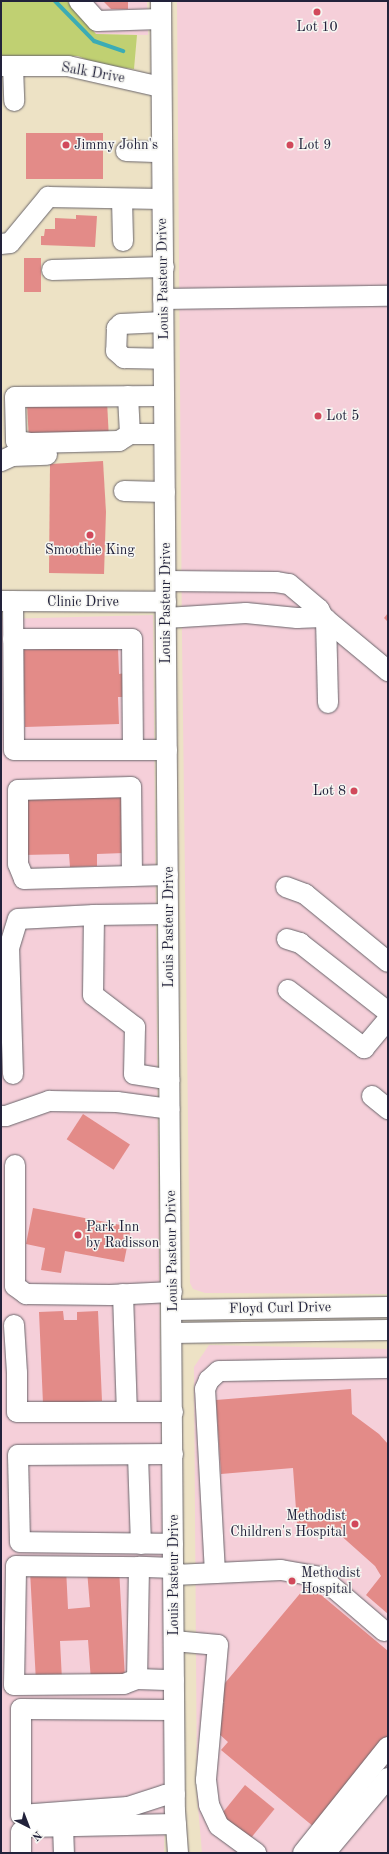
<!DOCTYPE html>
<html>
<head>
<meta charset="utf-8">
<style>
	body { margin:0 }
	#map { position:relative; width:389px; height:1854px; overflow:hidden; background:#ede2c5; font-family:"Old Standard TT",serif }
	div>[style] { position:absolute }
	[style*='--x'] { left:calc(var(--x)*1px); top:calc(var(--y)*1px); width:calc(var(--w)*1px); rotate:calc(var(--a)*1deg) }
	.built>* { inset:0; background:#f5cfd9 }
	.green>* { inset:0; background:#c0d072 }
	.stream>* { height:4px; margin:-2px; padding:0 2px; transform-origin:2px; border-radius:2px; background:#3bacb5 }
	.building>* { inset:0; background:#e38b88; transform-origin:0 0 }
	.roads { filter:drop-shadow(0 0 1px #69656b) drop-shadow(0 0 1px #69656b) }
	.minor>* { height:20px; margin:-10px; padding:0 10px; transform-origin:10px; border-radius:10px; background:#fff }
	.dots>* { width:11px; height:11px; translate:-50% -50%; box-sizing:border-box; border:2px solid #f6f6f2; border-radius:50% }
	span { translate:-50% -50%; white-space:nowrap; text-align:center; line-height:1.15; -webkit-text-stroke:3px #f6f6f2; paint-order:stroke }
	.poi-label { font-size:14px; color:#22223b }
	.left { translate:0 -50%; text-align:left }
	.right { translate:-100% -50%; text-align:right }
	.street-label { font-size:14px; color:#22223b }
	.frame { position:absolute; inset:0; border:2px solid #22223b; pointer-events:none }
	.north { position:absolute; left:8px; top:1806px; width:40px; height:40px; -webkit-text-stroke:3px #f6f6f2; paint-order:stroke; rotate:138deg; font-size:11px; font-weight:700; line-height:16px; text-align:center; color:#22223b }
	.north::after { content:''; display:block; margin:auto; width:14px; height:18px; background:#22223b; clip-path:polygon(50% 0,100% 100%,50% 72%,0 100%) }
</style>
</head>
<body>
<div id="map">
	<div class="built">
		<i style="clip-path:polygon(67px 1px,147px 1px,148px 35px,96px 34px)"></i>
		<i style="clip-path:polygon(177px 1px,388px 1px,388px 1294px,205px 1293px,193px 1289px,190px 1283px,182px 637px)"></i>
		<i style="clip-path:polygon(153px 615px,159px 1259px,166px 1745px,164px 1853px,1px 1853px,1px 619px)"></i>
		<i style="clip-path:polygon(209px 1345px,388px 1349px,388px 1853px,202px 1853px,197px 1795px,194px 1367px)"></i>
	</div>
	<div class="green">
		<i style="clip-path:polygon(1px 1px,67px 1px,96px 34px,137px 35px,134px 69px,97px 64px,78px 56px,1px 56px)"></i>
	</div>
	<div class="stream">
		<i style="--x:55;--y:1;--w:56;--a:45.7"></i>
		<i style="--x:94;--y:41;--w:31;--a:19"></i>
	</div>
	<div class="building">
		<i style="clip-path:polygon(103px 1px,128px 1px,128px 9px,111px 9px)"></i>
		<i style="left:26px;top:133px;width:77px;height:46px"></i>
		<i style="clip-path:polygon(76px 215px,97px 216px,95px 247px,41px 245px,41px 236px,44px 236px,45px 229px,55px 229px,55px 218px,76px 219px)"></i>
		<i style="left:24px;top:258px;width:17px;height:34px"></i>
		<i style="left:107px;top:401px;width:36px;height:80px;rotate:87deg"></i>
		<i style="clip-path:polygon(103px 461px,106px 512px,104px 574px,49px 573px,50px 464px)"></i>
		<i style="clip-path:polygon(388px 613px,388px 622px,384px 618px)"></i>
		<i style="clip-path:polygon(118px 647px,119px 674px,125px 673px,126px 697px,118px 697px,119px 724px,25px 727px,23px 650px)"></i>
		<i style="clip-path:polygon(123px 794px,124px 853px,97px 854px,97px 866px,70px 867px,69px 854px,23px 855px,21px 797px)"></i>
		<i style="left:83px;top:1114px;width:56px;height:30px;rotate:33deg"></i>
		<i style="clip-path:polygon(33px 1208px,131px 1227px,124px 1262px,65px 1251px,61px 1273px,41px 1270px,45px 1248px,26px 1244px)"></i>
		<i style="clip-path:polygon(63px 1311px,64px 1320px,77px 1320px,77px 1312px,98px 1311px,102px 1401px,43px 1404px,39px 1312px)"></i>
		<i style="clip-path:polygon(351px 1389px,352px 1414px,379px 1434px,388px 1444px,388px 1614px,366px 1595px,381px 1576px,375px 1566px,338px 1533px,315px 1536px,297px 1523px,293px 1468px,221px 1474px,216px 1400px)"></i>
		<i style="clip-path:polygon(66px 1568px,68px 1609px,90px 1607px,87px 1570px,119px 1568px,125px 1679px,91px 1681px,88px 1640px,60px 1641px,62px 1680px,36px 1682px,30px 1571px)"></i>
		<i style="clip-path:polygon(308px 1584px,388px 1651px,388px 1739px,314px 1827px,221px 1750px,228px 1742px,218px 1733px,215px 1713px,224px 1702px,215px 1695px)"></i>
		<i style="left:245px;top:1785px;width:38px;height:38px;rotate:39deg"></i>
	</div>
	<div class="roads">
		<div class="minor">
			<i style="--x:79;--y:1;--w:27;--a:48"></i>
			<i style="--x:97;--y:21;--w:64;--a:-1.8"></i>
			<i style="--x:161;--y:1;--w:1810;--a:89.56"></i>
			<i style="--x:175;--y:1811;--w:42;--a:85.9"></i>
			<i style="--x:1;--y:66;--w:67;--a:0"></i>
			<i style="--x:68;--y:66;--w:95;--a:12.7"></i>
			<i style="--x:13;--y:66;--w:35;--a:88"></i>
			<i style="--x:126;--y:151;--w:36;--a:2"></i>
			<i style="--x:122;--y:199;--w:42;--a:88.6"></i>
			<i style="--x:1;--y:244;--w:9;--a:-6"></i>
			<i style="--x:10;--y:243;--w:60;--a:-50.4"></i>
			<i style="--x:48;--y:197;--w:114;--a:1"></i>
			<i style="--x:52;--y:270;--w:112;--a:-1.5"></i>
			<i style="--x:163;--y:299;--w:225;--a:-0.8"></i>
			<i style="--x:163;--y:322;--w:42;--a:177.3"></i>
			<i style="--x:121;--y:324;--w:6;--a:135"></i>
			<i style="--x:117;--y:328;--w:23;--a:92"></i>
			<i style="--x:116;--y:351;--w:11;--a:41"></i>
			<i style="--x:124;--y:358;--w:39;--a:1"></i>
			<i style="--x:128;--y:396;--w:38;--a:87"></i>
			<i style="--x:164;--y:396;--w:149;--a:179.6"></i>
			<i style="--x:15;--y:397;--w:44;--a:88.7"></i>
			<i style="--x:16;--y:441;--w:14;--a:8"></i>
			<i style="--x:30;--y:443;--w:89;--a:-1.3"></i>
			<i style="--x:119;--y:441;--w:13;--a:-32"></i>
			<i style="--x:130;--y:434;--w:34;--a:0"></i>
			<i style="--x:1;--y:461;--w:12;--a:-24"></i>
			<i style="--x:12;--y:456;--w:35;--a:-2"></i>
			<i style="--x:124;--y:491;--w:41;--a:1.4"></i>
			<i style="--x:166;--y:581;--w:110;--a:0.5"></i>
			<i style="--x:276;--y:582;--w:13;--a:9"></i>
			<i style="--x:289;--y:584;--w:39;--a:40"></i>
			<i style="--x:319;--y:609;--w:9;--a:63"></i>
			<i style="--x:323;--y:617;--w:85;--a:39.7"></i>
			<i style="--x:1;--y:601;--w:165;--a:0.3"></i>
			<i style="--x:13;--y:601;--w:149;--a:89.6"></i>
			<i style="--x:14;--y:750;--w:153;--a:0"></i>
			<i style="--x:166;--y:618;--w:80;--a:-3.6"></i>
			<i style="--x:246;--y:613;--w:51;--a:5.6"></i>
			<i style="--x:297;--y:618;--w:26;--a:-2"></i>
			<i style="--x:326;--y:619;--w:84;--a:88.6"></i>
			<i style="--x:13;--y:639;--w:119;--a:0"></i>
			<i style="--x:132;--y:639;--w:111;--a:89.5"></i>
			<i style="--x:132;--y:876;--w:89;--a:-90.6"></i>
			<i style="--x:131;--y:787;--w:113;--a:178.5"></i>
			<i style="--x:18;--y:790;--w:74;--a:90"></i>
			<i style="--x:18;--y:864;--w:16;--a:68"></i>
			<i style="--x:24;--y:879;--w:144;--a:-1.6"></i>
			<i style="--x:286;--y:887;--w:20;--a:20"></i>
			<i style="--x:305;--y:894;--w:107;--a:39.3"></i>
			<i style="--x:168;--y:914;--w:74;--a:179.2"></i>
			<i style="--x:94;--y:915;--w:80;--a:90.7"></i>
			<i style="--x:93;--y:995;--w:53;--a:37.3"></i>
			<i style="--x:135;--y:1027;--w:47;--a:91.2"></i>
			<i style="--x:134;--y:1074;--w:36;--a:9"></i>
			<i style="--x:287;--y:939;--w:14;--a:17"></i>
			<i style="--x:300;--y:943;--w:112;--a:38.1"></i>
			<i style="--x:288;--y:990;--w:96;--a:37.3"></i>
			<i style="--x:364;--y:1048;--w:38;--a:-50"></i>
			<i style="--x:13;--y:1074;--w:126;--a:-91.8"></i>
			<i style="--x:9;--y:948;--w:30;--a:-73"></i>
			<i style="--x:18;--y:919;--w:76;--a:-3"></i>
			<i style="--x:372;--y:1096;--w:21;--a:39"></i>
			<i style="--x:1;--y:1116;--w:5;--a:0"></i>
			<i style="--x:6;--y:1116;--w:46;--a:-19.2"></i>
			<i style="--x:49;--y:1101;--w:68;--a:0.8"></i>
			<i style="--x:117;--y:1102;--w:53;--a:7.5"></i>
			<i style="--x:15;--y:1165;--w:121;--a:90"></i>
			<i style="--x:15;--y:1286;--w:14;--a:36"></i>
			<i style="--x:26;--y:1294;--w:84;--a:0.7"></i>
			<i style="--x:110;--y:1295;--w:62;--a:-2.8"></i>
			<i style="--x:123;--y:1294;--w:118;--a:88.1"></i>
			<i style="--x:127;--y:1412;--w:46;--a:0"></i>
			<i style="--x:172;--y:1310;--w:216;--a:-0.8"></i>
			<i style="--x:14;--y:1325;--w:48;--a:86.4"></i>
			<i style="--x:17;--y:1373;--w:39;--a:90"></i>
			<i style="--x:17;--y:1412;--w:110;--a:0"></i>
			<i style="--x:172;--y:1333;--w:216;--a:-0.8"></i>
			<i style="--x:173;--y:1454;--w:155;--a:179.6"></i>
			<i style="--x:18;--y:1455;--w:87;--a:88.7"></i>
			<i style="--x:20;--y:1542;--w:153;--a:0.7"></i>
			<i style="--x:138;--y:1455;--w:89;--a:88.1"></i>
			<i style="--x:174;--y:1568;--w:35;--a:-178"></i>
			<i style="--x:139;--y:1567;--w:112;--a:91"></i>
			<i style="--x:137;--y:1679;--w:37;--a:2"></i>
			<i style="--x:215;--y:1573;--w:184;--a:-93.1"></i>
			<i style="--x:205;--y:1389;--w:10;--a:-66"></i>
			<i style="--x:209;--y:1380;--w:13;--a:-42"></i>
			<i style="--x:219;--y:1371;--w:169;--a:-1"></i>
			<i style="--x:174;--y:1575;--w:107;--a:-2.7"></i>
			<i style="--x:281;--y:1570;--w:41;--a:9.9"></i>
			<i style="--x:321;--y:1577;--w:83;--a:40.6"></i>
			<i style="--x:174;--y:1641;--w:44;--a:5.2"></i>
			<i style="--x:218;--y:1645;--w:136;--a:95.1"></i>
			<i style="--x:206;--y:1780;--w:25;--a:83"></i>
			<i style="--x:209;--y:1805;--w:23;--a:65"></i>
			<i style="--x:219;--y:1826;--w:46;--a:36.1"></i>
			<i style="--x:137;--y:1679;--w:14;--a:159"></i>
			<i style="--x:124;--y:1684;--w:110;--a:179.5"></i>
			<i style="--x:14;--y:1685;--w:119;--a:-89"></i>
			<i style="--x:16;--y:1566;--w:123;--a:0.5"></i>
			<i style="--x:174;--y:1710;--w:153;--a:-179.6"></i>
			<i style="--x:21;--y:1709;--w:106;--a:90"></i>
			<i style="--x:21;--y:1815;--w:107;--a:-4.3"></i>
			<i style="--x:128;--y:1807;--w:39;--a:-18"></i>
			<i style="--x:165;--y:1795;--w:10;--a:-6"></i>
			<i style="--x:63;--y:1826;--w:27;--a:88"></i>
			<i style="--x:21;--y:1853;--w:21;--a:-90"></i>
			<i style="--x:21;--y:1832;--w:7;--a:-45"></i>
			<i style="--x:26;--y:1827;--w:150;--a:-1.1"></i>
			<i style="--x:303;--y:1853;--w:136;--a:-51.3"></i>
			<i style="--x:325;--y:1853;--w:98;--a:-50"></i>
		</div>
	</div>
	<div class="dots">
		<i style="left:317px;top:12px;background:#d1495b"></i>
		<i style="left:66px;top:145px;background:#d1495b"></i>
		<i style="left:290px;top:145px;background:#d1495b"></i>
		<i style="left:318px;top:416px;background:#d1495b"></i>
		<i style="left:90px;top:535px;background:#d1495b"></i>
		<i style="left:354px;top:791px;background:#d1495b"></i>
		<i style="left:78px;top:1235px;background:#d1495b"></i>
		<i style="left:355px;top:1524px;background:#d1495b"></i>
		<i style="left:292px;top:1581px;background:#d1495b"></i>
	</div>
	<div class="poi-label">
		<span style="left:317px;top:27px">Lot 10</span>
		<span class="left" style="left:74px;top:145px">Jimmy John's</span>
		<span class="left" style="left:298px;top:145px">Lot 9</span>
		<span class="left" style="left:326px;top:416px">Lot 5</span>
		<span style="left:90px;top:550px">Smoothie King</span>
		<span class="right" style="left:346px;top:791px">Lot 8</span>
		<span class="left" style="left:86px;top:1235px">Park Inn<br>by Radisson</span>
		<span class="right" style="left:346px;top:1524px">Methodist<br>Children's Hospital</span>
		<span class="left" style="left:301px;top:1581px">Methodist<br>Hospital</span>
	</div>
	<div class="street-label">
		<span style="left:93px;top:73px;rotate:10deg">Salk Drive</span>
		<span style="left:163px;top:279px;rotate:-91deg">Louis Pasteur Drive</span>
		<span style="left:83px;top:602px">Clinic Drive</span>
		<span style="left:166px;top:603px;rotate:-90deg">Louis Pasteur Drive</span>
		<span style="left:169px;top:927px;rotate:-90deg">Louis Pasteur Drive</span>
		<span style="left:172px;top:1251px;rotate:-91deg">Louis Pasteur Drive</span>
		<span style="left:280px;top:1308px;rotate:-1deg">Floyd Curl Drive</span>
		<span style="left:174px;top:1575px;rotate:-90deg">Louis Pasteur Drive</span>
	</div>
	<div class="frame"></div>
	<div class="north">N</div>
</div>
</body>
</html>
